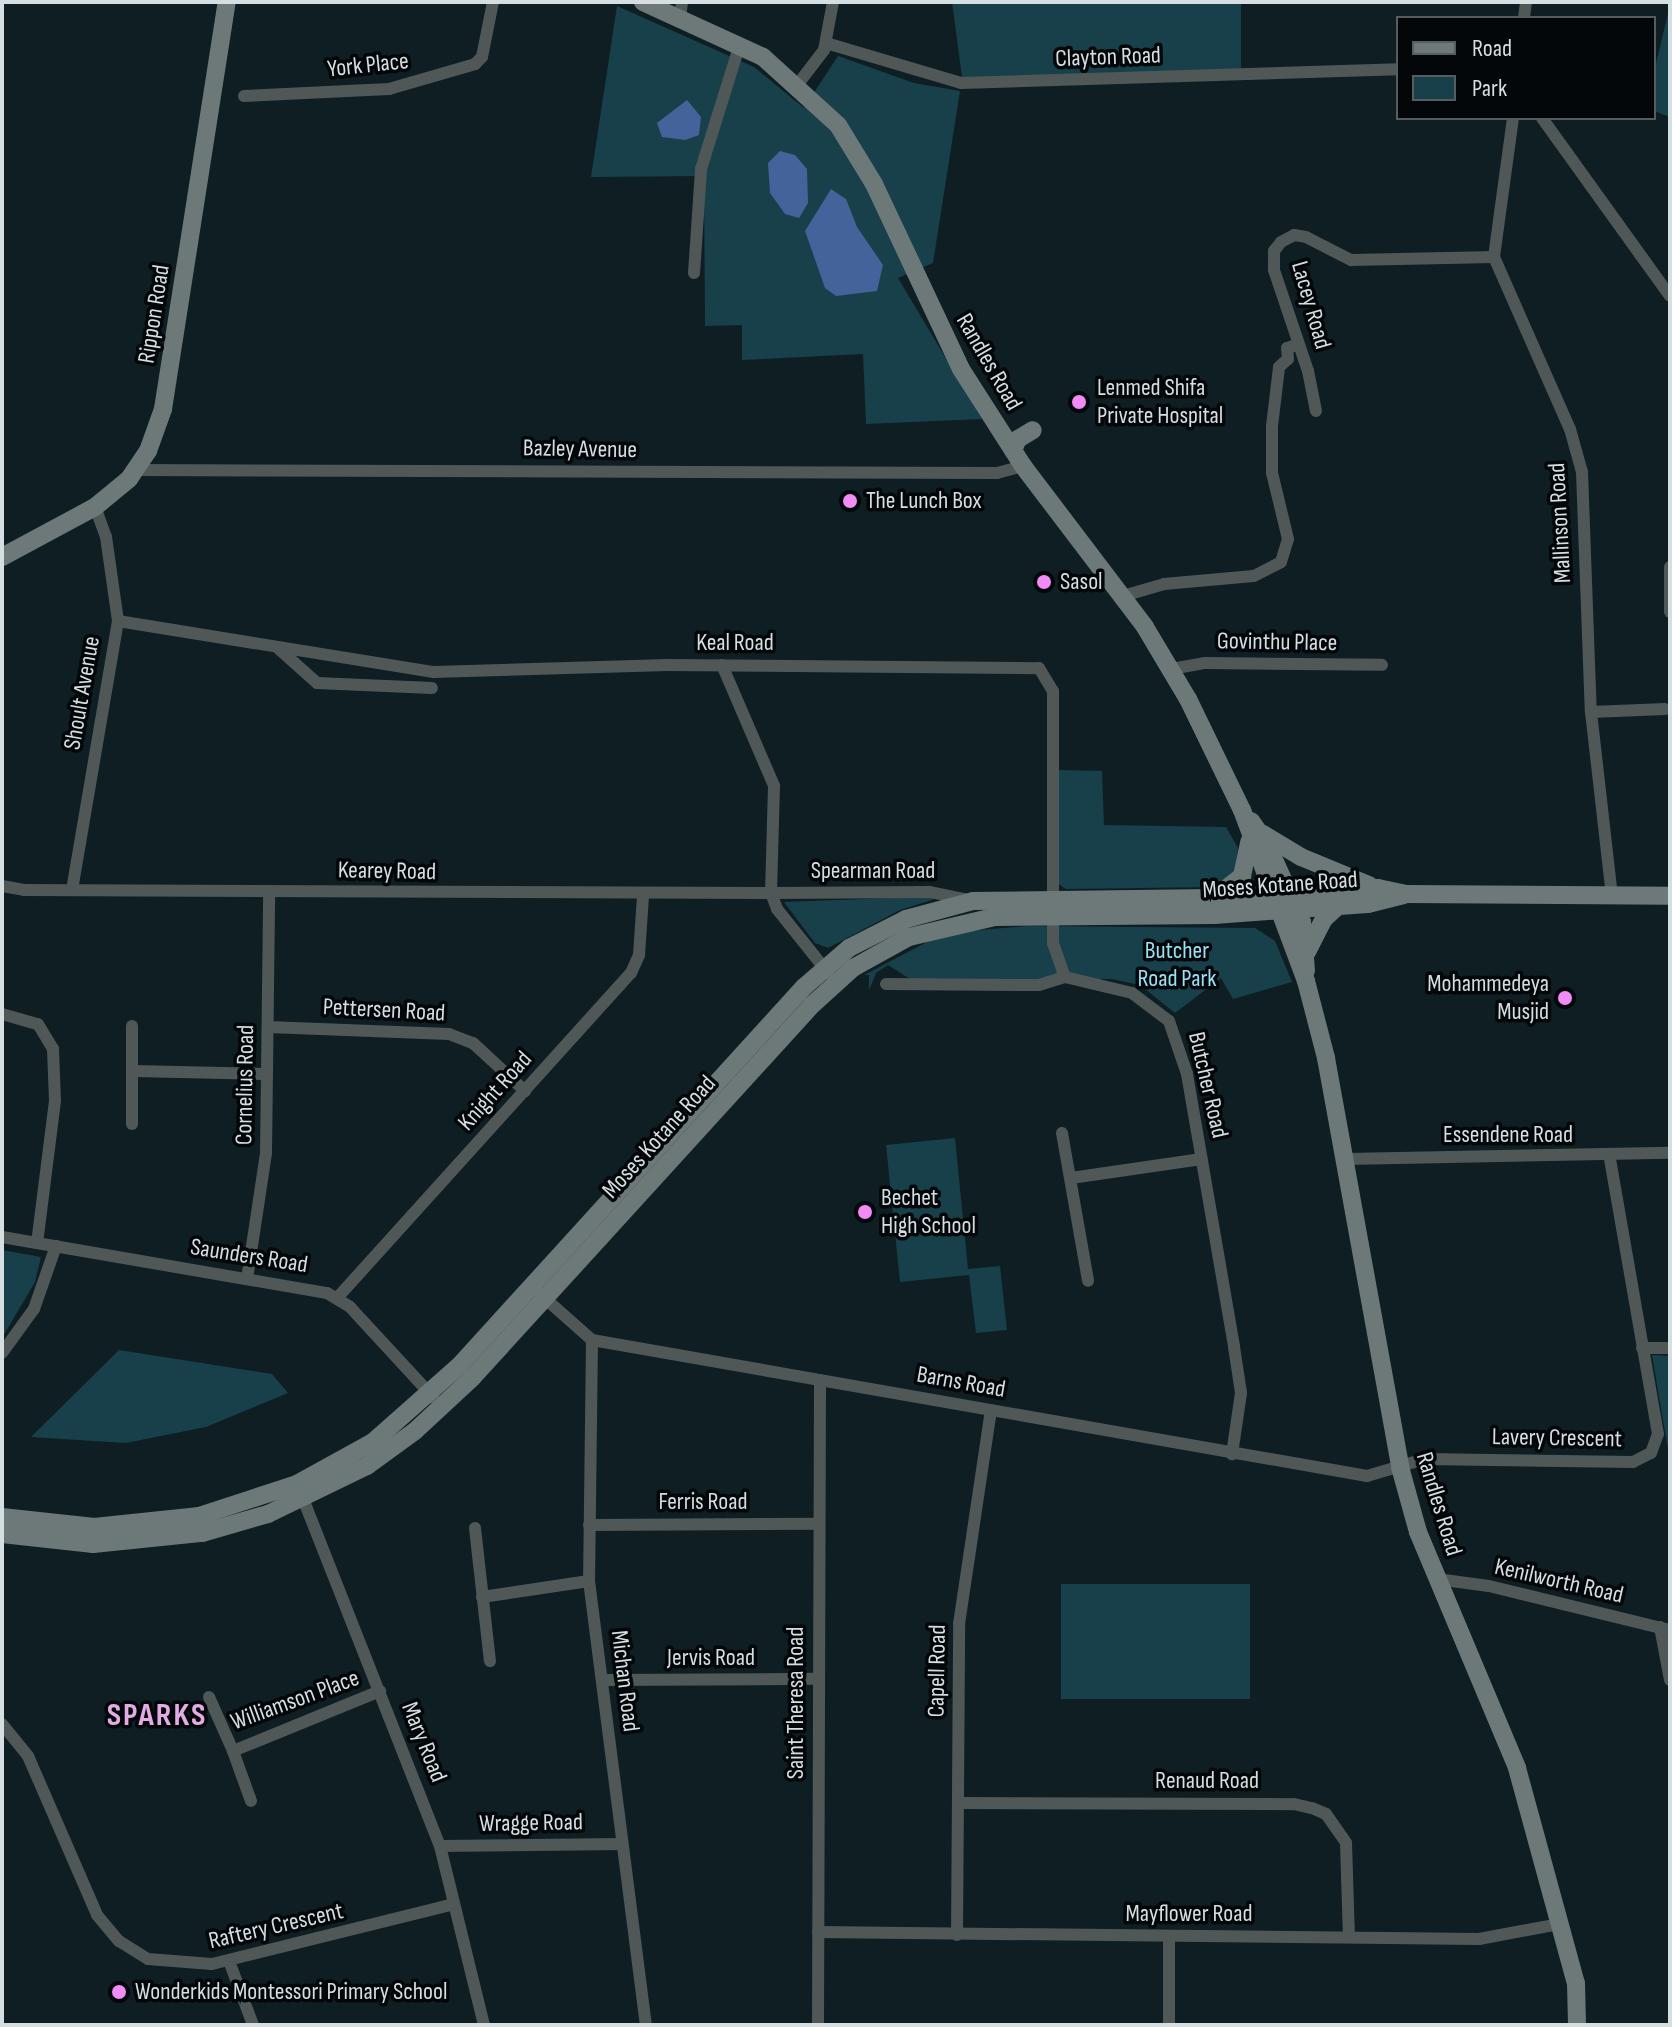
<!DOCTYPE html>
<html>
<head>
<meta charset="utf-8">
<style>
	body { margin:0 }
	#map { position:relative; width:1672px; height:2027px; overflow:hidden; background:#0f1e22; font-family:"Sofia Sans Condensed",sans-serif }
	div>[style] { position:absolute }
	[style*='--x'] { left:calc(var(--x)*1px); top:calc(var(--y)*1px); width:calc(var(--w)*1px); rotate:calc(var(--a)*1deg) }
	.green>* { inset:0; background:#17404b; transform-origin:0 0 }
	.water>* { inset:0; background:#43639a }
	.street>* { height:12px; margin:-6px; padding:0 6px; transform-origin:6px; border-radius:6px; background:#505757 }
	.secondary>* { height:18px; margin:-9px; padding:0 9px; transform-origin:9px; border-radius:9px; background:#6d7979 }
	.dots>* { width:22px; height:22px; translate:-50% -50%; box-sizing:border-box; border:4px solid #030709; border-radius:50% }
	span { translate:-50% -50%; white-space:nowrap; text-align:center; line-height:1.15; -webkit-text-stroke:7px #030709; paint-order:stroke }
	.street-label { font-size:24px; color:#d5dee1 }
	.poi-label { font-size:24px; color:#d5dee1 }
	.left { translate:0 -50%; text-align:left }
	.right { translate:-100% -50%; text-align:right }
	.park-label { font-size:24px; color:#9ae1f6 }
	.district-label { font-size:32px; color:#e3abe4; font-weight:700; letter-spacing:2px }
	.frame { position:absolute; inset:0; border:4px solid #d5dee1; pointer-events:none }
	.legend { position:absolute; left:1396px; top:16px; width:260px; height:104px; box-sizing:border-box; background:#030709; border:2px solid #575d5f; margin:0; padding:10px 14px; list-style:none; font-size:24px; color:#d5dee1 }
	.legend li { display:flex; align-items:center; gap:16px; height:40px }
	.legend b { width:40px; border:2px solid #575d5f }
</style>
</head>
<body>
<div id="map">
	<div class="green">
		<i style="clip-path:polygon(952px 2px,1241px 2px,1241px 69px,963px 84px)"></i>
		<i style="clip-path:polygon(1670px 5px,1670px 117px,1654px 111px,1654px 72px)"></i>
		<i style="clip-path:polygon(617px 6px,754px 67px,804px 108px,838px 56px,914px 83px,960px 91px,933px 263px,898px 278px,982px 419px,866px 424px,863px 354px,742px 360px,742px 325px,705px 326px,704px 176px,591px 177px)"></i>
		<i style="clip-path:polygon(1058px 770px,1102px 771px,1104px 825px,1226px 827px,1238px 848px,1235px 872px,1213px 887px,1066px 889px,1057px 883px)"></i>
		<i style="clip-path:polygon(944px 896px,900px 910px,828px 948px,815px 943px,784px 902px)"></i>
		<i style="clip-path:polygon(1028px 926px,1255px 928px,1275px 941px,1292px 982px,1233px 999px,1221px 978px,1175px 1013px,1140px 985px,1112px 979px,910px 979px,888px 965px,876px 973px,869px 990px,869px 975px,864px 975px,929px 941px,969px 931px)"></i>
		<i style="clip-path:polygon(955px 1138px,968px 1269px,1000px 1266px,1007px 1330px,976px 1333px,969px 1275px,900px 1282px,886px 1145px)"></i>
		<i style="clip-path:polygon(2px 1250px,41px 1257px,35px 1282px,2px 1338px)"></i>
		<i style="clip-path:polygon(119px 1350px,272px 1374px,288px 1393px,206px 1427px,126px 1443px,31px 1437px)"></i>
		<i style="clip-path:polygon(1652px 1355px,1670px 1356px,1670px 1460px,1664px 1426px)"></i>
		<i style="left:1250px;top:1584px;width:115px;height:189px;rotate:90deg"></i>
	</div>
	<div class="water">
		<i style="clip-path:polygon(687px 100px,701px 117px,699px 135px,685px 140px,662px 137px,657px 123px)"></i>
		<i style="clip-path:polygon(780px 151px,795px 155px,807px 169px,808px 203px,799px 218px,785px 214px,770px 193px,768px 163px)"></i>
		<i style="clip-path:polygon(831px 189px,846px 199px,857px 227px,883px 265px,877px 291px,836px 296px,825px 288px,805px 231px)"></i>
	</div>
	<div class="street">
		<i style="--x:680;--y:17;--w:15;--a:-82"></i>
		<i style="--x:1524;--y:18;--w:16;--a:-83"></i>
		<i style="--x:826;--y:43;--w:141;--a:16.5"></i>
		<i style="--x:961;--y:83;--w:437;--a:-1.8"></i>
		<i style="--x:798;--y:84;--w:43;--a:-52.6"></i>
		<i style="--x:824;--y:50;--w:49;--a:-79.4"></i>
		<i style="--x:244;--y:96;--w:145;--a:-2.8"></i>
		<i style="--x:389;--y:89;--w:90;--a:-16.2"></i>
		<i style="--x:475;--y:64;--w:10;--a:-45"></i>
		<i style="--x:482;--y:57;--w:56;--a:-78.7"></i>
		<i style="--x:1513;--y:118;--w:140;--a:97.8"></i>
		<i style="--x:1494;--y:257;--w:188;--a:66.2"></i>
		<i style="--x:1570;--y:429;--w:45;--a:74.4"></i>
		<i style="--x:1582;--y:472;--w:240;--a:87.9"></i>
		<i style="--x:1591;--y:712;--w:185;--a:83.5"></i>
		<i style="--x:1542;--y:118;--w:219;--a:54.3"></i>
		<i style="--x:694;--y:273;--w:104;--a:-86.1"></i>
		<i style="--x:701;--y:169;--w:131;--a:-72.7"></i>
		<i style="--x:1316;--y:411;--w:41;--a:-101.3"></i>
		<i style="--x:1308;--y:371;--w:107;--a:-108.6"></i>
		<i style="--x:1274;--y:270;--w:19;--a:-90"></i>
		<i style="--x:1274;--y:251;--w:11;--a:-52"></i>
		<i style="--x:1281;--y:242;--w:15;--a:-28"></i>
		<i style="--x:1294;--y:235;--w:12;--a:9"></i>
		<i style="--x:1306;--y:237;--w:51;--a:27.1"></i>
		<i style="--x:1351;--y:260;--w:143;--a:-1.2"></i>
		<i style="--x:136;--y:470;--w:861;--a:0.2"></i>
		<i style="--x:997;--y:473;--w:27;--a:-15"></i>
		<i style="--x:1670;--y:567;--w:45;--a:90"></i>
		<i style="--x:1123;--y:596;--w:43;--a:-16.3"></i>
		<i style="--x:1164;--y:584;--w:90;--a:-5.1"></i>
		<i style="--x:1254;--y:576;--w:30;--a:-27"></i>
		<i style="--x:1281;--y:562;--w:24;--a:-73"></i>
		<i style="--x:1288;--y:539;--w:68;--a:-103.6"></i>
		<i style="--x:1272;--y:473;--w:47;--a:-90"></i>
		<i style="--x:1272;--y:426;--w:59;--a:-83.2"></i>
		<i style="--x:1279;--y:367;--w:12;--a:-42"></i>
		<i style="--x:1288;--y:359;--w:11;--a:-95"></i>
		<i style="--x:1287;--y:348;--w:10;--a:-17"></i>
		<i style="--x:118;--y:621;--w:320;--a:9.2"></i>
		<i style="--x:434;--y:672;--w:233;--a:-1.7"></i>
		<i style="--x:667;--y:665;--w:372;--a:0.5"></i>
		<i style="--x:1039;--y:668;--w:27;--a:59"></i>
		<i style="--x:1053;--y:691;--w:252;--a:90"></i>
		<i style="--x:1053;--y:943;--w:36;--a:71"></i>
		<i style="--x:279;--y:649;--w:51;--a:41.8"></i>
		<i style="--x:317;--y:683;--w:115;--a:2.5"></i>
		<i style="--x:722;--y:665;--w:132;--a:66.7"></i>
		<i style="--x:774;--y:786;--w:107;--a:91.6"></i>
		<i style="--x:771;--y:893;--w:159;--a:-0.4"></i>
		<i style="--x:930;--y:892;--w:44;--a:11.8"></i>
		<i style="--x:1171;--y:669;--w:35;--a:-10"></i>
		<i style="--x:1205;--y:663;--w:177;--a:0.6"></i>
		<i style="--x:1591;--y:712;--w:74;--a:-2.3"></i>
		<i style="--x:2;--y:886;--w:22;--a:10"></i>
		<i style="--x:24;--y:890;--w:747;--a:0.23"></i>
		<i style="--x:771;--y:893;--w:17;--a:69"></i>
		<i style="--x:777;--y:909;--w:82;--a:51.4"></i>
		<i style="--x:72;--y:890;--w:273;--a:-80.3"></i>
		<i style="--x:118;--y:621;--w:85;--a:-98.1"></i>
		<i style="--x:106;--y:537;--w:32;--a:-110"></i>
		<i style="--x:886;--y:984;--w:153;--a:0.4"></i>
		<i style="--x:1039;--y:985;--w:27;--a:-17"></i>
		<i style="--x:1065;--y:977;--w:69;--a:13.4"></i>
		<i style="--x:1132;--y:993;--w:46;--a:37.1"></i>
		<i style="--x:1169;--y:1021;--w:56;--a:71.2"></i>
		<i style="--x:1187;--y:1074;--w:277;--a:80.2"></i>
		<i style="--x:1234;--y:1347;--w:47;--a:81.3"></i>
		<i style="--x:1241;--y:1393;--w:62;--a:98.4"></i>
		<i style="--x:2;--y:1014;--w:37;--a:16"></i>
		<i style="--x:38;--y:1024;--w:29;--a:59"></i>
		<i style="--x:53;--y:1049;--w:52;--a:87.8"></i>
		<i style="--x:55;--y:1101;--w:143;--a:97.2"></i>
		<i style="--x:268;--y:1027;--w:181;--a:2.2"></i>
		<i style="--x:449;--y:1034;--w:26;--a:21"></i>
		<i style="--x:473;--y:1043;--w:71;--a:42.7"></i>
		<i style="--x:134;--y:1071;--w:133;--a:1.3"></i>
		<i style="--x:132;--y:1124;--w:98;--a:-90"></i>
		<i style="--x:1062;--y:1133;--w:150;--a:80"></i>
		<i style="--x:1346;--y:1159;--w:324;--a:-1.1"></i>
		<i style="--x:1071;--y:1178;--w:132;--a:-8.3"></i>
		<i style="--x:2;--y:1237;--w:330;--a:9.8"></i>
		<i style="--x:327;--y:1293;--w:27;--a:31"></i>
		<i style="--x:350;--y:1307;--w:124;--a:47.3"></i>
		<i style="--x:247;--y:1279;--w:127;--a:-81.4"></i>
		<i style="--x:266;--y:1153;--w:262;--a:-89.3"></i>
		<i style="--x:540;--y:1294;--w:69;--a:41.5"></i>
		<i style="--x:592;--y:1340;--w:787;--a:9.95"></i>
		<i style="--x:1367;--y:1476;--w:59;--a:-16.6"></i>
		<i style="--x:1424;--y:1459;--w:209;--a:0.8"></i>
		<i style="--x:1633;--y:1462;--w:20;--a:-27"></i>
		<i style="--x:1651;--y:1453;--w:20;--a:-70"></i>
		<i style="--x:1658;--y:1434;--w:280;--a:-99.9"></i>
		<i style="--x:338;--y:1297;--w:437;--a:-47.9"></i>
		<i style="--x:631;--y:973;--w:20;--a:-66"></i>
		<i style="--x:639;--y:955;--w:59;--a:-86.1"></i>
		<i style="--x:592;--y:1340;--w:241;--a:90.7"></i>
		<i style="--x:589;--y:1581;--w:448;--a:82.7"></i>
		<i style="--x:1642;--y:1348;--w:28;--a:0"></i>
		<i style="--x:2;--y:1353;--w:54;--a:-54"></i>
		<i style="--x:34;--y:1309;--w:67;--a:-70.8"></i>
		<i style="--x:300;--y:1491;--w:382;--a:68.5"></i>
		<i style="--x:440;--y:1846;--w:184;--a:76.2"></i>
		<i style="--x:589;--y:1525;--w:229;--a:-0.3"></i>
		<i style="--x:475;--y:1528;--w:134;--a:83.6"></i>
		<i style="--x:1437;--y:1579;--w:52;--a:7.7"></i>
		<i style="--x:1489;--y:1586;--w:186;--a:13.7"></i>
		<i style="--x:482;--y:1597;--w:108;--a:-8.5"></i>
		<i style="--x:1660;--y:1627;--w:54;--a:79.3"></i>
		<i style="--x:603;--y:1680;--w:215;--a:-0.3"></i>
		<i style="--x:209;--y:1697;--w:59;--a:66"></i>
		<i style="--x:233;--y:1751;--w:159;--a:-22.2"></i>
		<i style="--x:2;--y:1724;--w:41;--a:50.9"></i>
		<i style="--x:28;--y:1756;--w:173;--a:66.5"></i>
		<i style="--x:97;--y:1915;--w:34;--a:50"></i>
		<i style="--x:119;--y:1941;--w:34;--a:32"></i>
		<i style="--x:148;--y:1959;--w:64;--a:4.5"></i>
		<i style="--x:212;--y:1964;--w:249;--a:-13.9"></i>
		<i style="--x:233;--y:1751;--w:53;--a:70.2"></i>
		<i style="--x:958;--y:1803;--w:336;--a:0.2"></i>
		<i style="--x:1294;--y:1804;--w:18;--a:13"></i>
		<i style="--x:1312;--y:1808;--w:15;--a:23"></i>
		<i style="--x:1326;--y:1814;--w:35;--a:55"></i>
		<i style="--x:1346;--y:1843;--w:93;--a:88.2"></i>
		<i style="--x:440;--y:1846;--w:182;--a:-0.6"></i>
		<i style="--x:818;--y:1932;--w:661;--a:0.61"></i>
		<i style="--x:1479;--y:1939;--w:81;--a:-10.6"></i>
		<i style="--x:957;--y:1935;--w:311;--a:-89.6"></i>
		<i style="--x:959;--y:1624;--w:216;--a:-81.5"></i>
		<i style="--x:229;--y:1961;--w:68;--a:69.4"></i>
		<i style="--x:818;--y:2025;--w:645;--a:-89.82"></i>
		<i style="--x:1169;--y:2025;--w:89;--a:-90"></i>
	</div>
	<div class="secondary">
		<i style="--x:643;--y:2;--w:132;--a:24.6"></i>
		<i style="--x:763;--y:57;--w:101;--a:42.2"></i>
		<i style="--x:838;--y:125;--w:69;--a:58.6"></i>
		<i style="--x:874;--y:184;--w:204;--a:64.8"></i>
		<i style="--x:961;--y:369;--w:115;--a:57.4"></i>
		<i style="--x:1023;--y:466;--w:202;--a:52.8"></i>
		<i style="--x:1145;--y:627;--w:84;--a:59.2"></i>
		<i style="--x:1188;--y:699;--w:123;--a:64.1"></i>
		<i style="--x:1242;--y:810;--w:183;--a:69.5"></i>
		<i style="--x:1306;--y:981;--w:80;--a:75.4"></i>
		<i style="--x:1326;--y:1058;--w:416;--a:79.7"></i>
		<i style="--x:1400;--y:1467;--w:67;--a:74.5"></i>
		<i style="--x:1418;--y:1532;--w:256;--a:67.2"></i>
		<i style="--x:1517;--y:1768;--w:223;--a:74.7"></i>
		<i style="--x:1576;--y:1983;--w:42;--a:88.6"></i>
		<i style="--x:1013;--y:450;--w:12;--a:-66"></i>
		<i style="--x:1018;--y:439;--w:17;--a:-31"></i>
		<i style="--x:2;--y:557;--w:106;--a:-28.3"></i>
		<i style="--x:95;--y:507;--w:44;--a:-39.5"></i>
		<i style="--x:129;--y:479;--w:34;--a:-56"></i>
		<i style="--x:148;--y:451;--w:45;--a:-70.3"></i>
		<i style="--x:163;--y:409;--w:412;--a:-81.1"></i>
		<i style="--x:1251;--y:821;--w:28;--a:55"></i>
		<i style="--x:1267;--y:844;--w:85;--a:65.8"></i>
		<i style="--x:1302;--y:922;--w:49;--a:85.3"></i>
		<i style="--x:1263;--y:834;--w:44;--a:31.2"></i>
		<i style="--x:1301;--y:857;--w:74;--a:22.4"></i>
		<i style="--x:1218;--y:895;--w:31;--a:-38"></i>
		<i style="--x:1242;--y:876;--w:35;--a:-78"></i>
		<i style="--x:1307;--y:952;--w:37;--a:-63"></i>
		<i style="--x:1324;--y:919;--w:19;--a:-43"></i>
		<i style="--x:2;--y:1517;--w:93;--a:6.2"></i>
		<i style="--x:94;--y:1527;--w:106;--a:-6"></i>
		<i style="--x:199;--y:1516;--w:103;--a:-18.1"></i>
		<i style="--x:297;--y:1484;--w:87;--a:-28.9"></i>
		<i style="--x:373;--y:1442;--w:115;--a:-41.5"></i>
		<i style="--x:459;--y:1366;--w:513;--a:-47.69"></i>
		<i style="--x:804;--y:987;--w:60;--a:-40.9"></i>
		<i style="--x:849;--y:948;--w:64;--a:-27"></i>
		<i style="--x:906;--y:919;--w:69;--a:-15"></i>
		<i style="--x:973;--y:901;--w:240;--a:-0.7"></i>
		<i style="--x:1213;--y:898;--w:165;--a:-3.5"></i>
		<i style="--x:1378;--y:888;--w:29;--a:12"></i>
		<i style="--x:1406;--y:894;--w:264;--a:0.4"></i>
		<i style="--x:2;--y:1534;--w:92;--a:6.3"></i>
		<i style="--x:93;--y:1544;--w:110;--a:-5.8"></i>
		<i style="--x:202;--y:1533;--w:69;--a:-16.1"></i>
		<i style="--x:268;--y:1514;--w:110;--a:-25.9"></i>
		<i style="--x:367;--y:1466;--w:59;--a:-36.1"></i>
		<i style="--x:415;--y:1431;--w:78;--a:-42.9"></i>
		<i style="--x:472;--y:1378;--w:505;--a:-47.65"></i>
		<i style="--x:812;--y:1005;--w:55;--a:-42.1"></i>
		<i style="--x:853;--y:968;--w:64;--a:-29"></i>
		<i style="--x:909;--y:937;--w:87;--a:-13.2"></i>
		<i style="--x:994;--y:917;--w:220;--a:-0.5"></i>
		<i style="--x:1214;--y:915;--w:154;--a:-4.1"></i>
		<i style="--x:1368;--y:904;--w:36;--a:-14"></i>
	</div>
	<div class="dots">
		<i style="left:1079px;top:402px;background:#f18bf5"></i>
		<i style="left:850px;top:501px;background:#f18bf5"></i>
		<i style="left:1044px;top:582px;background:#f18bf5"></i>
		<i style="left:1565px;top:998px;background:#f18bf5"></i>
		<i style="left:865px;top:1212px;background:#f18bf5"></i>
		<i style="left:119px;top:1992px;background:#f18bf5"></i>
	</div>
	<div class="street-label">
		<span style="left:1108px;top:57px;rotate:-2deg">Clayton Road</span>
		<span style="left:368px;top:65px;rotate:-6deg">York Place</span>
		<span style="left:1311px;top:305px;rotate:74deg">Lacey Road</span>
		<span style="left:154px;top:314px;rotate:-81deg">Rippon Road</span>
		<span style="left:989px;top:362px;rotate:60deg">Randles Road</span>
		<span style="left:580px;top:449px;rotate:1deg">Bazley Avenue</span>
		<span style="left:1560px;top:523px;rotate:-93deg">Mallinson Road</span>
		<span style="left:1277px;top:642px;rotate:1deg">Govinthu Place</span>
		<span style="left:735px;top:643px">Keal Road</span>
		<span style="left:82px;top:693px;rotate:-80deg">Shoult Avenue</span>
		<span style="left:387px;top:871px;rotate:1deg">Kearey Road</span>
		<span style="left:873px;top:871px">Spearman Road</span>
		<span style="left:1280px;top:885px;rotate:-4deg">Moses Kotane Road</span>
		<span style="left:384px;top:1010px;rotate:3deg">Pettersen Road</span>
		<span style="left:245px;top:1085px;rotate:-89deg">Cornelius Road</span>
		<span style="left:1208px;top:1085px;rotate:77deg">Butcher Road</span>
		<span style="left:495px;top:1091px;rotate:-48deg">Knight Road</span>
		<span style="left:1508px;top:1135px">Essendene Road</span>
		<span style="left:659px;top:1137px;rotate:-48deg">Moses Kotane Road</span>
		<span style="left:249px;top:1256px;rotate:9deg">Saunders Road</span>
		<span style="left:961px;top:1382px;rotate:10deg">Barns Road</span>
		<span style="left:1557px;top:1438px;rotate:1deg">Lavery Crescent</span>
		<span style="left:703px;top:1502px">Ferris Road</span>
		<span style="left:1439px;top:1504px;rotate:73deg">Randles Road</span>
		<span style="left:1559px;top:1581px;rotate:13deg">Kenilworth Road</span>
		<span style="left:711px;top:1658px">Jervis Road</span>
		<span style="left:937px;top:1671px;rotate:-89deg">Capell Road</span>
		<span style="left:625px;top:1681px;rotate:83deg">Michan Road</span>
		<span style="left:295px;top:1700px;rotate:-20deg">Williamson Place</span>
		<span style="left:796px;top:1703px;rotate:-90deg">Saint Theresa Road</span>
		<span style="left:424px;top:1742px;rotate:68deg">Mary Road</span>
		<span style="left:1207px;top:1781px">Renaud Road</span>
		<span style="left:531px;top:1823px;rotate:-1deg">Wragge Road</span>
		<span style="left:1189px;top:1914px">Mayflower Road</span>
		<span style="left:276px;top:1926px;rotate:-13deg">Raftery Crescent</span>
	</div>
	<div class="poi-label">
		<span class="left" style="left:1097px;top:402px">Lenmed Shifa<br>Private Hospital</span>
		<span class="left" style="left:866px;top:501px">The Lunch Box</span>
		<span class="left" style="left:1060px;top:582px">Sasol</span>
		<span class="right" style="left:1549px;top:998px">Mohammedeya<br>Musjid</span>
		<span class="left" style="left:881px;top:1212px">Bechet<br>High School</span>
		<span class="left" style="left:135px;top:1992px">Wonderkids Montessori Primary School</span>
	</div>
	<div class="park-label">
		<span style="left:1177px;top:965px">Butcher<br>Road Park</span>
	</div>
	<div class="district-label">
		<span style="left:157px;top:1716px">SPARKS</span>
	</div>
	<div class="frame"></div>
	<ul class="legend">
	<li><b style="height:10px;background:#6d7979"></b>Road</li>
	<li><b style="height:22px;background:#17404b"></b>Park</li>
	</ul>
</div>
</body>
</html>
